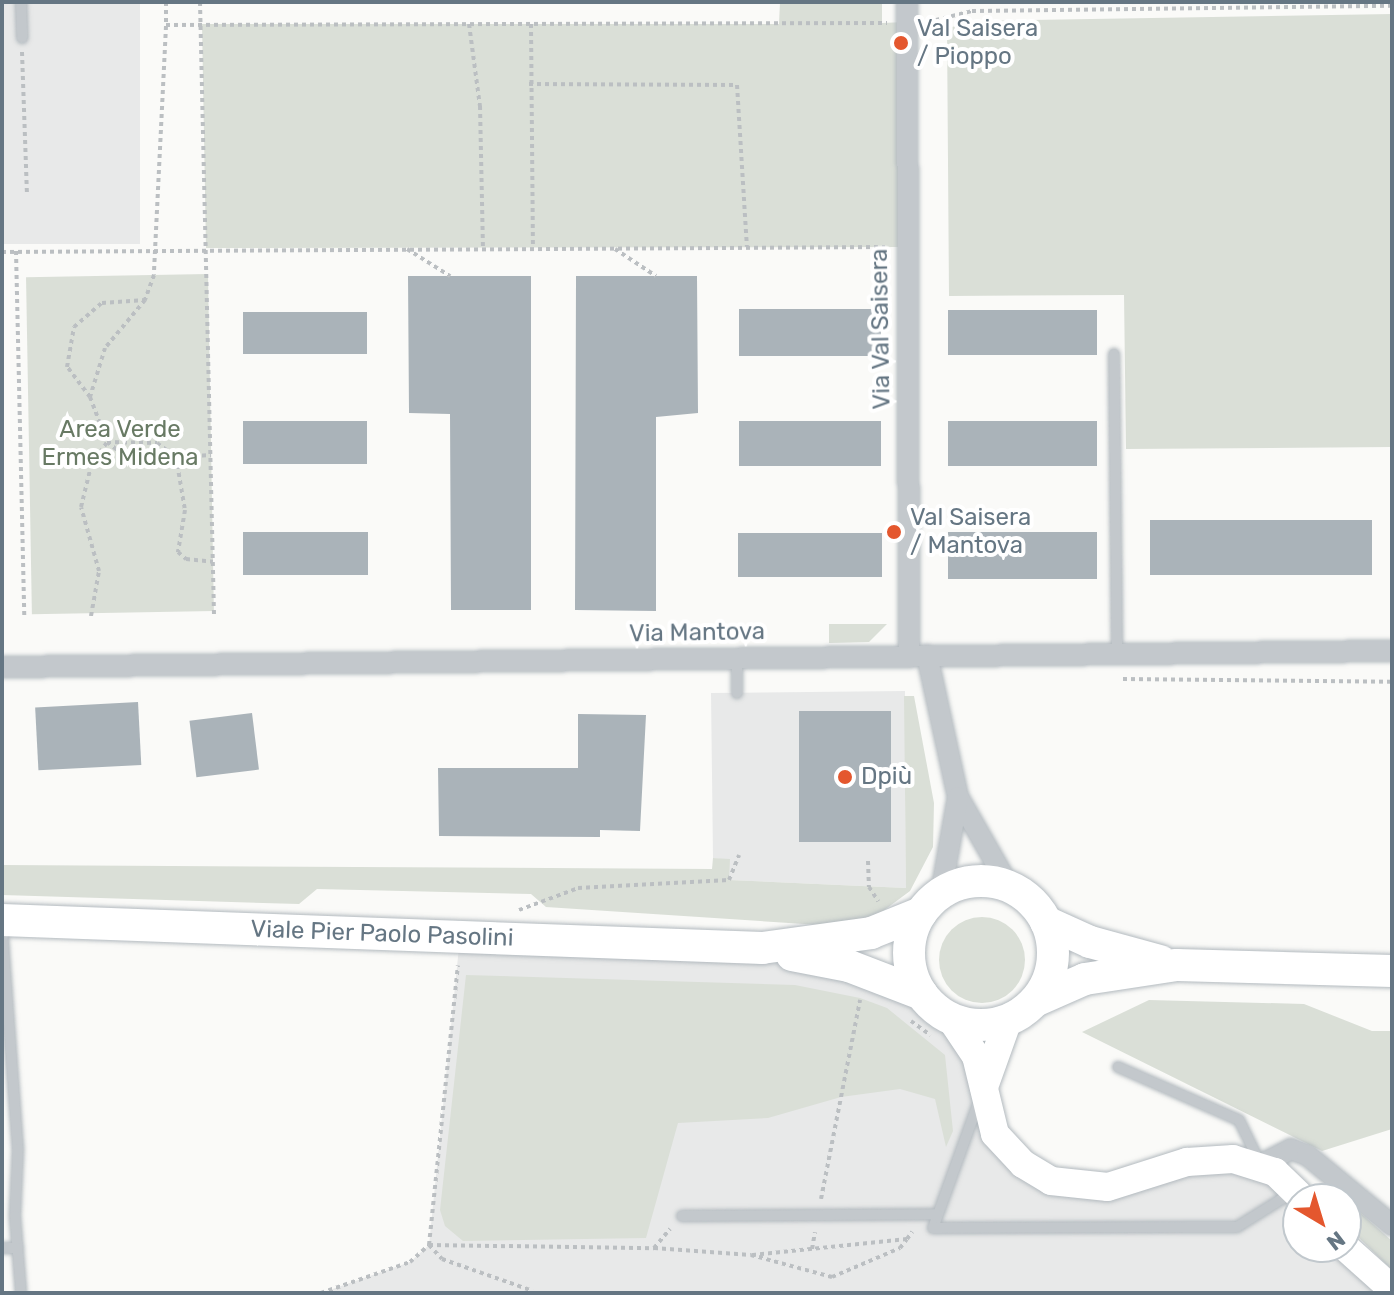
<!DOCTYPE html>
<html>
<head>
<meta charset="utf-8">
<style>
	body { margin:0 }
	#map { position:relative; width:1394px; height:1295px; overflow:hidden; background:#fafaf8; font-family:Rubik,sans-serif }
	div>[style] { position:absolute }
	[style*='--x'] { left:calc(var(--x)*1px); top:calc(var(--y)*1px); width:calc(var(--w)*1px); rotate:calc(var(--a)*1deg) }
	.built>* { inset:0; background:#e8e9e9; transform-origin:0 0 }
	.green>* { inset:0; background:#dadfd7; transform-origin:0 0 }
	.round { border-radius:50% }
	.building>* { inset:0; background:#aab3b9; transform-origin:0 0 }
	.path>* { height:4px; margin-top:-2px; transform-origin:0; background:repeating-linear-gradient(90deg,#bbbfc2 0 4px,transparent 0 8px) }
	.roads { filter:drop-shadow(0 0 2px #b3babf) drop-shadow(0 0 2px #b3babf) }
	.lane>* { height:10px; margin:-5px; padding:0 5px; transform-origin:5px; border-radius:5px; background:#c3c8cc }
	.street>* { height:20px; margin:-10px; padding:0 10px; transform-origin:10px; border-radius:10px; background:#c3c8cc }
	.secondary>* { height:28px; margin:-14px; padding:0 14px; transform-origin:14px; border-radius:14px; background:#fff }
	.primary>* { height:32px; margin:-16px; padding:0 16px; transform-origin:16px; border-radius:16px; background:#fff }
	.primary>.ring { margin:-16px; padding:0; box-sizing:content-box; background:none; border:32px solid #fff; border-radius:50% }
	.dots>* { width:22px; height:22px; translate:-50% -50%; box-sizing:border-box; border:4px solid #fff; border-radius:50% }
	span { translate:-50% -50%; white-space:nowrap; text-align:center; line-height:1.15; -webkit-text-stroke:8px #fff; paint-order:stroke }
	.poi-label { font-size:24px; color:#657683 }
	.left { translate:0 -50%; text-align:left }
	.street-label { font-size:24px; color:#657683 }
	.park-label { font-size:24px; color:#687a64 }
	.frame { position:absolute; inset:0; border:4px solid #657683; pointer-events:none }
	.north { position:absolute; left:1282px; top:1183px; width:80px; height:80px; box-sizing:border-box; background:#fff; border:2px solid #c1c8cd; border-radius:50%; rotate:142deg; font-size:22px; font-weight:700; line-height:32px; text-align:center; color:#657683 }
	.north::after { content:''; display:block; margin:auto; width:28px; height:36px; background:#e4572e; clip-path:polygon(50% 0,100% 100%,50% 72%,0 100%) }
</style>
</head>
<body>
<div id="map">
	<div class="built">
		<i style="left:2px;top:2px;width:138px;height:242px"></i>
		<i style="clip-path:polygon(905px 691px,906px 888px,729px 880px,729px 860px,713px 858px,711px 693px)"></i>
		<i style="clip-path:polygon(460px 937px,762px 948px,926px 1001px,951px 1019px,985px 1105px,1051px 1181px,1220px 1158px,1298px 1199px,1298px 1247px,1345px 1247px,1392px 1293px,321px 1293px,410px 1262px,429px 1245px)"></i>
	</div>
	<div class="green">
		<i style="clip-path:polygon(780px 2px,882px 2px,882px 23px,906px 22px,906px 247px,206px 248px,202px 24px,779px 24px)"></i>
		<i style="clip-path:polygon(1392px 14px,1392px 447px,1126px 449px,1124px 295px,949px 296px,947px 28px,979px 21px)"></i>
		<i style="left:208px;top:274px;width:337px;height:182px;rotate:89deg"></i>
		<i style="clip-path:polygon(829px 624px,887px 624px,869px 642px,829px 643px)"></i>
		<i style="clip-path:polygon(904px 696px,914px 696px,934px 803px,933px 847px,910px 891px,875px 917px,835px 926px,546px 907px,531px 894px,317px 889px,299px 904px,2px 895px,2px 865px,712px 869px,713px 858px,730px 859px,729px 880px,906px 888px)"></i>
		<i class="round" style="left:939px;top:917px;width:86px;height:86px"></i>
		<i style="clip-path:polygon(466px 975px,795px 985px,860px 998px,887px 1008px,945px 1055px,953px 1131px,946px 1147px,935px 1099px,900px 1089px,841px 1097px,768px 1118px,678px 1123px,646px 1238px,463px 1241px,445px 1226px,440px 1210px)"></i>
		<i style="clip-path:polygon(1149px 1000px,1304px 1004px,1372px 1031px,1392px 1031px,1392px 1129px,1322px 1151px,1082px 1032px)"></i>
		<i style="clip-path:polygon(1346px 1200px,1392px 1241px,1392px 1270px,1346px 1225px)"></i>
	</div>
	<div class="building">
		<i style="clip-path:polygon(408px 276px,531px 276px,531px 610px,451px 610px,450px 414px,409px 413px)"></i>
		<i style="clip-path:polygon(576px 276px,697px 276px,698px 413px,656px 417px,656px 611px,575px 610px)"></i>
		<i style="left:739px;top:309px;width:142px;height:47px"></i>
		<i style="left:948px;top:310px;width:149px;height:45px"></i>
		<i style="left:243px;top:312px;width:124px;height:42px"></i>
		<i style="left:243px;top:421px;width:124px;height:43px"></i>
		<i style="left:739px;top:421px;width:142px;height:45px"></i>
		<i style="left:948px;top:421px;width:149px;height:45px"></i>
		<i style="left:1372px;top:520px;width:55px;height:222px;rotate:90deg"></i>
		<i style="left:243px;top:532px;width:125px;height:43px"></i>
		<i style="left:948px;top:532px;width:149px;height:47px"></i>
		<i style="left:738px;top:533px;width:144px;height:44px"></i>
		<i style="left:138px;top:702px;width:63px;height:103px;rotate:87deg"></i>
		<i style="left:891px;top:711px;width:131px;height:92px;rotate:90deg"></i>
		<i style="left:252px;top:713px;width:57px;height:63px;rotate:83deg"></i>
		<i style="clip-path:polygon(578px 714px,646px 715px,640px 831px,600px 830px,600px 837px,439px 836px,438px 768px,578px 768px)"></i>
	</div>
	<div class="path">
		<i style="--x:166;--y:2;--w:23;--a:90"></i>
		<i style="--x:166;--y:25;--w:721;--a:-0.16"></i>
		<i style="--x:200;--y:2;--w:614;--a:88.69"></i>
		<i style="--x:928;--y:22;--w:45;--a:-14"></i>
		<i style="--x:972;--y:11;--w:420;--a:-0.7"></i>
		<i style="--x:469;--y:24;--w:83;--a:82.4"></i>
		<i style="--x:480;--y:106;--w:142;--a:88.8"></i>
		<i style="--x:531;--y:24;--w:224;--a:89.5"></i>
		<i style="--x:166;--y:26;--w:249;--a:92.8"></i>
		<i style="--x:154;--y:275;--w:27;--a:110"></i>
		<i style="--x:145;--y:300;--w:62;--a:129.8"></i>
		<i style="--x:105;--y:348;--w:51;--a:107"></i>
		<i style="--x:90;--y:397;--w:48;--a:69.3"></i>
		<i style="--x:107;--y:442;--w:29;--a:38"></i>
		<i style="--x:130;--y:460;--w:81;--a:-3.5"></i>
		<i style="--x:22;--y:52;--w:143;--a:88"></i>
		<i style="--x:529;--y:84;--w:208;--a:0.3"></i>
		<i style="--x:737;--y:85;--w:162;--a:86.5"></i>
		<i style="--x:407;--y:249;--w:51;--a:32.1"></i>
		<i style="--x:615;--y:249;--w:49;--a:33.4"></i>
		<i style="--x:16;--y:251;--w:366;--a:88.7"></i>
		<i style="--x:2;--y:252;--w:883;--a:-0.32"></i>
		<i style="--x:90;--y:397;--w:38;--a:-127"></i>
		<i style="--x:67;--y:367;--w:41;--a:-80.1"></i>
		<i style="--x:74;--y:327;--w:37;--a:-41"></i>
		<i style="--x:102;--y:303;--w:43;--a:-4"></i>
		<i style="--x:91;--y:616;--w:46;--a:-79.9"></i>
		<i style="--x:99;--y:571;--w:66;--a:-105.7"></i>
		<i style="--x:81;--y:507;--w:42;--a:-76.3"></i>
		<i style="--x:91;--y:466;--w:29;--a:-56"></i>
		<i style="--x:107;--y:442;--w:50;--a:1.1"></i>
		<i style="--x:157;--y:443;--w:24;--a:36"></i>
		<i style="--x:176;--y:457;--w:54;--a:80.4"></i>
		<i style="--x:185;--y:510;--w:43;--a:99.5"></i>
		<i style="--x:178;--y:552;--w:11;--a:41"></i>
		<i style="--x:186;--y:559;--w:27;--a:6"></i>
		<i style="--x:1123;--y:679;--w:269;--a:0.6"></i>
		<i style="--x:868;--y:861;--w:26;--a:88"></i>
		<i style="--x:869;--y:887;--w:17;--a:57"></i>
		<i style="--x:519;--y:910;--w:63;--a:-20.4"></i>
		<i style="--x:578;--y:888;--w:151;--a:-3"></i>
		<i style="--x:729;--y:880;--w:27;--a:-68"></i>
		<i style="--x:911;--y:1021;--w:24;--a:36"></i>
		<i style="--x:821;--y:1199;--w:203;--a:-78.9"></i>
		<i style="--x:907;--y:1239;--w:157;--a:174.1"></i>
		<i style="--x:751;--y:1255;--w:84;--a:15.2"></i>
		<i style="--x:832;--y:1277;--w:74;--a:-23.1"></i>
		<i style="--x:900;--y:1248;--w:11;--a:-52"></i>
		<i style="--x:907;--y:1239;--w:9;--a:-54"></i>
		<i style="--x:429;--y:1245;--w:225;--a:0.8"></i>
		<i style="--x:654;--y:1248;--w:25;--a:-50"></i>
		<i style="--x:429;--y:1245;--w:19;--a:47"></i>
		<i style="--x:442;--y:1259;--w:96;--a:19.4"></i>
		<i style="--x:654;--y:1248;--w:97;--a:4.1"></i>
		<i style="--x:812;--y:1249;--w:17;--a:-80"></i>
		<i style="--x:321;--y:1293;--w:94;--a:-19.2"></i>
		<i style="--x:410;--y:1262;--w:25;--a:-42"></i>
		<i style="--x:429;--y:1245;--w:281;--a:-84.1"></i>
	</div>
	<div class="roads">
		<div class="lane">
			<i style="--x:21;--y:2;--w:36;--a:88"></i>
			<i style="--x:1114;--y:354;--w:299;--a:89.4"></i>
			<i style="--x:737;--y:659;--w:34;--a:90"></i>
			<i style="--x:2;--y:927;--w:223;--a:85.9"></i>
			<i style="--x:18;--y:1149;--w:67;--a:92.6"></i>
			<i style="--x:15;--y:1216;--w:77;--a:85.5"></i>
			<i style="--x:1118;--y:1067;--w:132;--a:23.7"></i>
			<i style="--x:1239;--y:1120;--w:48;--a:64"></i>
			<i style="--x:979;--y:1101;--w:135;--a:109.9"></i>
			<i style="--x:933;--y:1228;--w:304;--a:-0.2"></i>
			<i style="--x:1237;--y:1227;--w:66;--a:-32"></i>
			<i style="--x:682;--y:1216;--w:255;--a:-0.4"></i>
			<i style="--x:2;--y:1248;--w:16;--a:0"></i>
		</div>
		<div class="street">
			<i style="--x:907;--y:2;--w:653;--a:89.82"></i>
			<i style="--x:927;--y:655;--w:145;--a:77.7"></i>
			<i style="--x:958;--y:797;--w:103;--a:60.2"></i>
			<i style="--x:2;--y:667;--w:1390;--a:-0.66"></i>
			<i style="--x:941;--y:893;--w:97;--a:-80"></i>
			<i style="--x:1260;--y:1165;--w:35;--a:-27"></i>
			<i style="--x:1291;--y:1149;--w:17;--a:21"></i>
			<i style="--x:1307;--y:1155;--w:110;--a:39.5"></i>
		</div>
		<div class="secondary">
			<i style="--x:951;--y:1019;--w:45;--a:56"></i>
			<i style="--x:976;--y:1056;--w:80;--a:76.3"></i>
			<i style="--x:995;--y:1134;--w:41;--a:47"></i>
			<i style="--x:1023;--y:1164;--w:33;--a:31"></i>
			<i style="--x:1051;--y:1181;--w:57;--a:6"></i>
			<i style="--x:1108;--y:1187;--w:83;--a:-17.6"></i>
			<i style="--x:1187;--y:1162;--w:46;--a:-3.7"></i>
			<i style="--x:1233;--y:1159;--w:44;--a:17.2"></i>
			<i style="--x:1275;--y:1172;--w:39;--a:44"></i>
			<i style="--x:984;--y:1087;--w:71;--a:-70.3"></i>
			<i style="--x:1345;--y:1247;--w:63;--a:41.8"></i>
		</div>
		<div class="primary">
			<i class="ring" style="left:909px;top:881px;width:112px;height:112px"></i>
			<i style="--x:2;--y:920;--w:761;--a:2.11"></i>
			<i style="--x:762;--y:948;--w:110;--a:-7.8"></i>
			<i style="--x:871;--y:933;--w:54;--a:-21.8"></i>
			<i style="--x:1046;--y:922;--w:48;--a:24.4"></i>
			<i style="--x:1090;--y:942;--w:73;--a:15.2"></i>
			<i style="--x:792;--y:955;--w:58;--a:10.9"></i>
			<i style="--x:849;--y:966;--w:78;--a:21"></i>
			<i style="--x:1037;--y:1000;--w:52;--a:-23.6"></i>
			<i style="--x:1085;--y:979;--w:93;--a:-8.7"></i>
			<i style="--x:1177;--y:965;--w:215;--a:1.6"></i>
		</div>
	</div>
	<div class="dots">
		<i style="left:901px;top:43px;background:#e4572e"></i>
		<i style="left:894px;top:532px;background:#e4572e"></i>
		<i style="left:845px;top:777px;background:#e4572e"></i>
	</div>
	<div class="poi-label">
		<span class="left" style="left:917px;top:43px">Val Saisera<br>/ Pioppo</span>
		<span class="left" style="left:910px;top:532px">Val Saisera<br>/ Mantova</span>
		<span class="left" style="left:861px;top:777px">Dpiù</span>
	</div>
	<div class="street-label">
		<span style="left:881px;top:329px;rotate:-91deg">Via Val Saisera</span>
		<span style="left:697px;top:633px;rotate:-1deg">Via Mantova</span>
		<span style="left:382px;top:934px;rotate:2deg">Viale Pier Paolo Pasolini</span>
	</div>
	<div class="park-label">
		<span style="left:120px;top:444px">Area Verde<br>Ermes Midena</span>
	</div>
	<div class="frame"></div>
	<div class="north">N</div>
</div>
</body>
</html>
